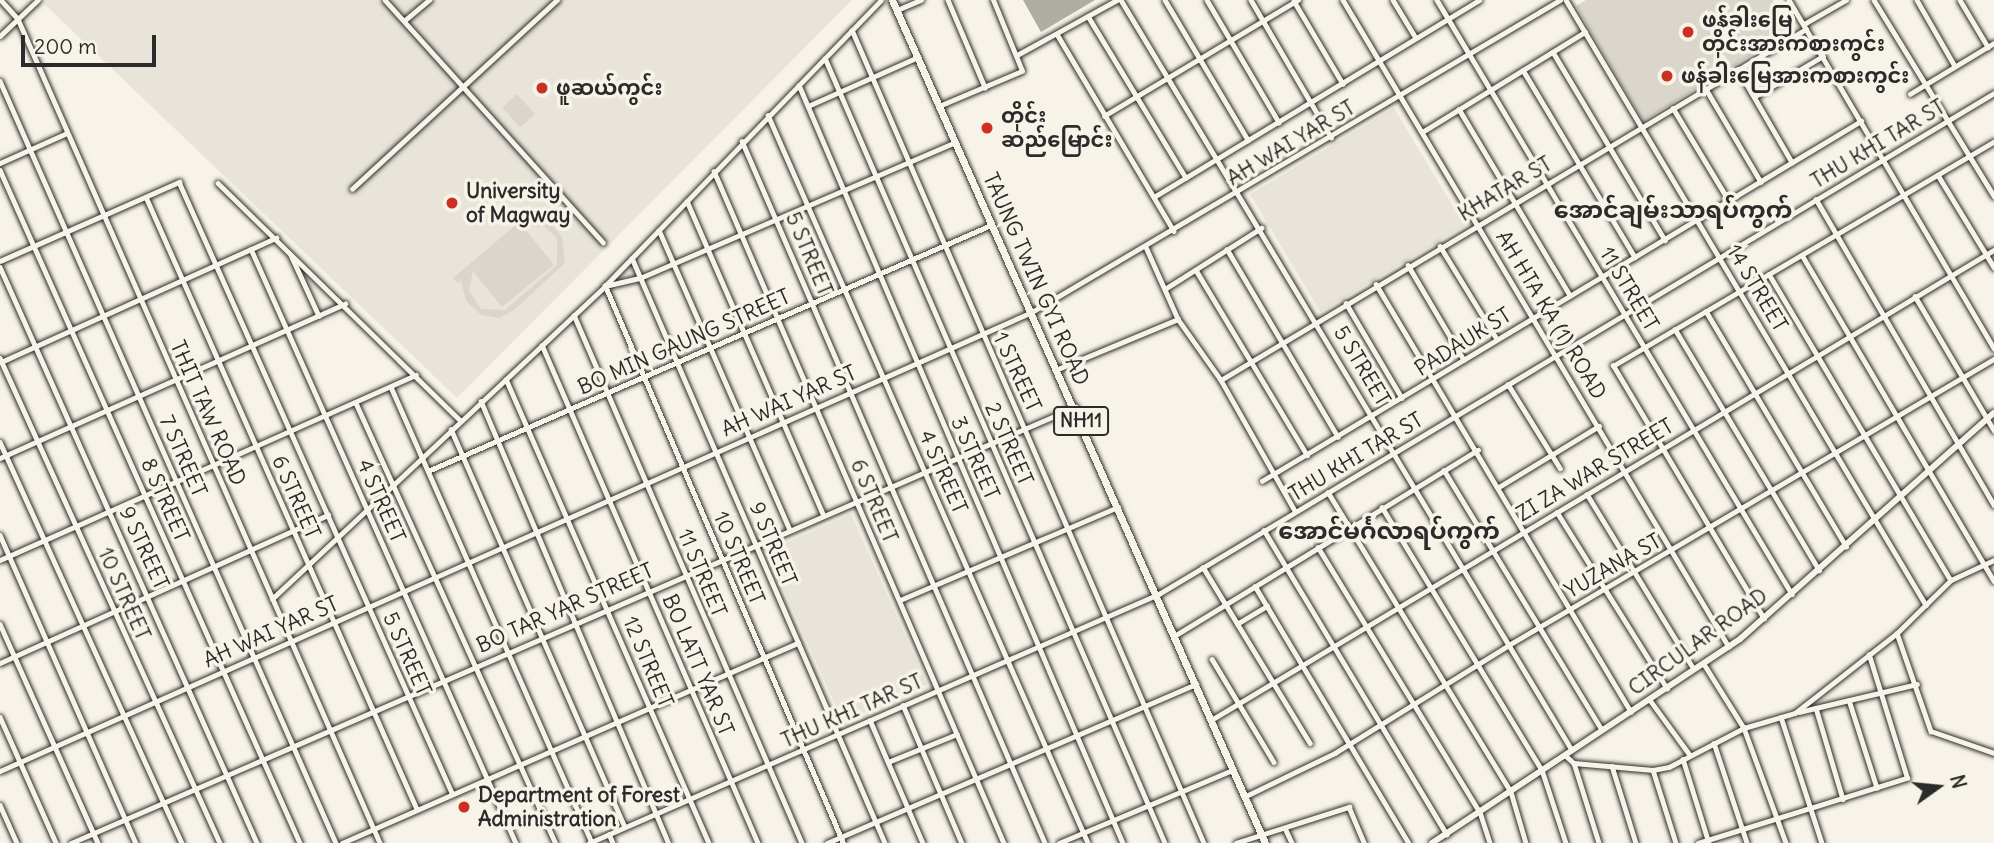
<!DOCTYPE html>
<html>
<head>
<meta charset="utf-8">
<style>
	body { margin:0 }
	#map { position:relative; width:1994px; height:843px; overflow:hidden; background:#f7f3e8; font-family:Delius,"Noto Sans Myanmar",sans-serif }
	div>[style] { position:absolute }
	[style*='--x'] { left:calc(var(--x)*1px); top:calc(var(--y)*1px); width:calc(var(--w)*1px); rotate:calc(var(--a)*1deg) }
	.built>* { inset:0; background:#e8e4da; transform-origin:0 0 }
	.green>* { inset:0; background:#dad6cc; transform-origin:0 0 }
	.water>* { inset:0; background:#afaca4 }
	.roads { filter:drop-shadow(0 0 2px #2b2b2b) drop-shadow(0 0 2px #2b2b2b) }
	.minor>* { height:4.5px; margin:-2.25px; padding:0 2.25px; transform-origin:2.25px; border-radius:2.25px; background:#f7f3e8 }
	.major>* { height:6px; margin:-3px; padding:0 3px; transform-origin:3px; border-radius:3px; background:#f7f3e8 }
	.highway>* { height:7px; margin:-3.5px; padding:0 3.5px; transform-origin:3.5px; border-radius:3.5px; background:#f7f3e8 }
	.dots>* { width:19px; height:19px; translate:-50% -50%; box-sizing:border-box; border:4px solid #f7f3e8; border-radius:50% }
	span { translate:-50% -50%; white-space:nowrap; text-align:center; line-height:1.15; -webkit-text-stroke:7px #f7f3e8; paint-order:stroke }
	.shield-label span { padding:2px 5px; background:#f7f3e8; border:2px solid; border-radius:5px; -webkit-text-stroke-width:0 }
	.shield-label { font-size:19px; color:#2b2b2b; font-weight:700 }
	.poi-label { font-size:21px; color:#2b2b2b; font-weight:700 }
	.left { translate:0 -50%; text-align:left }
	.street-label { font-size:21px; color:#2b2b2b }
	.quarter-label { font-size:24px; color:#2b2b2b; font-weight:700 }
	.north { position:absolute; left:1903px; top:752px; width:70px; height:70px; -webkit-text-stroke:5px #f7f3e8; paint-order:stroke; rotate:75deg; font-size:19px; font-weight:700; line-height:28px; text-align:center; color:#2b2b2b }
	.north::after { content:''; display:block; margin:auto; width:24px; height:32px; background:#2b2b2b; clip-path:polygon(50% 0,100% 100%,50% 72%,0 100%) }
	.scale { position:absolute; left:21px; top:35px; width:135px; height:32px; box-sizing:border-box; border:4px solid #2b2b2b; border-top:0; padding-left:9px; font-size:21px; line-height:24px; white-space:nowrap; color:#2b2b2b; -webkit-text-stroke:5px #f7f3e8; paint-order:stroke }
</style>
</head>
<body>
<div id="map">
	<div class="built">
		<i style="clip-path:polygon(40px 0,852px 0,457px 398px)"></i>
		<i style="left:1394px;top:108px;width:137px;height:168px;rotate:59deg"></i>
		<i style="left:851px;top:514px;width:187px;height:92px;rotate:66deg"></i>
	</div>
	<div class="green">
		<i style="clip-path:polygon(1586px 0,1773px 0,1791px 31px,1643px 121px,1576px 6px)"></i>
		<i style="left:517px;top:94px;width:27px;height:20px;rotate:48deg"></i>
		<i style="clip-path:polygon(evenodd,536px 208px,541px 213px,536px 219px,550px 223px,562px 237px,565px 263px,513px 311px,499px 318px,481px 315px,466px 301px,461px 281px,457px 283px,453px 278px,536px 208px,529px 226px,545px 227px,557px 238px,557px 265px,505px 310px,481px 309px,469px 290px,473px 271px,529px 226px)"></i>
		<i style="left:525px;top:229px;width:46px;height:67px;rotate:51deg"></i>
	</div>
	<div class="water">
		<i style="clip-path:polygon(1023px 0,1095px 0,1041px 32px)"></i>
	</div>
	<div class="roads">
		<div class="minor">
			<i style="--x:1;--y:0;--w:25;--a:48"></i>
			<i style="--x:18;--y:19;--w:900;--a:66.28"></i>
			<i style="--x:385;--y:0;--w:326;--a:48"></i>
			<i style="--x:948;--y:0;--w:95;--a:67"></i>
			<i style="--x:1121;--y:0;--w:875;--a:58.98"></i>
			<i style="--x:1165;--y:0;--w:163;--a:59.3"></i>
			<i style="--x:1207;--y:0;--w:142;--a:59.5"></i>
			<i style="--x:1251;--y:0;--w:159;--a:59.7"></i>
			<i style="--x:1343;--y:0;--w:753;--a:59.18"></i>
			<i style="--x:1393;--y:0;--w:44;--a:58.8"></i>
			<i style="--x:1437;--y:0;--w:692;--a:59.14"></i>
			<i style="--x:1566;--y:0;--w:704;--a:59.25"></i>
			<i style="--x:1789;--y:0;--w:404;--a:59.5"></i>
			<i style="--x:1874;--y:0;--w:230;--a:58.5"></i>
			<i style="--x:1917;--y:0;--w:76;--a:60.1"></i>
			<i style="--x:1960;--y:0;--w:55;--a:59.2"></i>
			<i style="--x:1294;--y:1;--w:96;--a:59.4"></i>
			<i style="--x:897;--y:10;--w:26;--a:-23"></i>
			<i style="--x:1088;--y:16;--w:189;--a:58.8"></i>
			<i style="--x:404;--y:21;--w:33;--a:-40"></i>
			<i style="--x:1804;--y:24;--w:48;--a:-29.7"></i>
			<i style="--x:852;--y:30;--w:886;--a:66.59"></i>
			<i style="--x:1057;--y:34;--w:229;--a:59.3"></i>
			<i style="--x:0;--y:36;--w:52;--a:-43.5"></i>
			<i style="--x:1553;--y:52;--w:219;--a:59.2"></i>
			<i style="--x:1017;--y:55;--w:114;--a:-28.8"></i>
			<i style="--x:825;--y:58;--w:855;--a:66.58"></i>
			<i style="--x:1738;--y:69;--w:108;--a:59.9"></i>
			<i style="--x:1523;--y:70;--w:218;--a:59.1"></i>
			<i style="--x:0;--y:81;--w:833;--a:66.21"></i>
			<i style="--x:799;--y:85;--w:824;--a:66.86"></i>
			<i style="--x:1706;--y:89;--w:108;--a:59.4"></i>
			<i style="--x:1910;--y:94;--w:98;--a:-31.3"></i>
			<i style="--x:1754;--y:97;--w:80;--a:-30.7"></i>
			<i style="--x:808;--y:106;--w:120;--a:-24"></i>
			<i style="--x:939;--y:106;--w:90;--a:-22.9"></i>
			<i style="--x:1022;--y:71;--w:77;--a:-112.2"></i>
			<i style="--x:1673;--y:108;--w:109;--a:58.9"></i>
			<i style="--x:1459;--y:109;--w:217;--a:59.2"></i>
			<i style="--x:768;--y:115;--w:795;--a:66.27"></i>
			<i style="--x:1104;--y:116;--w:226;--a:-30.9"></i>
			<i style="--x:1424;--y:131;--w:189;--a:-31.6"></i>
			<i style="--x:742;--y:141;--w:765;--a:66.65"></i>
			<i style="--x:0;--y:163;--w:73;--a:-24.1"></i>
			<i style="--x:0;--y:170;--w:737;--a:65.97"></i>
			<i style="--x:714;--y:171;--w:732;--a:66.66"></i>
			<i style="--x:1938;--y:175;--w:108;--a:58.7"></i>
			<i style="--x:218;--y:183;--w:339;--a:44.4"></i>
			<i style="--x:352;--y:189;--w:279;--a:-42.7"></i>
			<i style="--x:146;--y:197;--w:669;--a:66.12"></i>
			<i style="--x:1154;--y:197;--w:380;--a:-31.2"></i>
			<i style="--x:1816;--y:199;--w:354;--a:59.8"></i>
			<i style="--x:687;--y:201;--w:341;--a:66.5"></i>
			<i style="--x:659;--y:230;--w:325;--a:66.4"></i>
			<i style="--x:1440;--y:246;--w:109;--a:58.5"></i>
			<i style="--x:1146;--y:247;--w:79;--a:66"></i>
			<i style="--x:1178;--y:319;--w:75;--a:54.8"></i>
			<i style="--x:1221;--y:380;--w:150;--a:60.5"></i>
			<i style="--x:251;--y:249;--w:650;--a:65.96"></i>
			<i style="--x:1227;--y:249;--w:218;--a:59.4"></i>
			<i style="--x:291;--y:255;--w:67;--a:65.3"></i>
			<i style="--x:1802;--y:255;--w:378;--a:59.5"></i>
			<i style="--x:632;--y:258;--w:637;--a:66.61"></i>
			<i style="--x:0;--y:261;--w:196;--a:-23.8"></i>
			<i style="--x:179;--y:182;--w:669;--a:65.92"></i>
			<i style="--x:1408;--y:265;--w:110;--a:59.5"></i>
			<i style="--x:0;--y:267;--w:631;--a:65.95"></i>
			<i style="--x:1196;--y:270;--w:216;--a:59"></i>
			<i style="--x:1769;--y:274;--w:356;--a:59.3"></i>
			<i style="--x:1376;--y:284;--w:498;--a:59.2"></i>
			<i style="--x:1165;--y:289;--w:114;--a:-32.4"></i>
			<i style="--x:1915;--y:296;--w:156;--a:59.5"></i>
			<i style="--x:1346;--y:303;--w:110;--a:59.5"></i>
			<i style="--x:1706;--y:311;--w:274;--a:59.2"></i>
			<i style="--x:574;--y:315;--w:575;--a:66.64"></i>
			<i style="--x:1675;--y:329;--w:281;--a:59.1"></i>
			<i style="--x:542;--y:345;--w:543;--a:66.55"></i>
			<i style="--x:0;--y:358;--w:533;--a:65.6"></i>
			<i style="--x:1;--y:362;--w:302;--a:-24.3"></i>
			<i style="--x:1058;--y:369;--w:130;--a:-22.6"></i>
			<i style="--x:506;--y:379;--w:506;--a:66.37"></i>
			<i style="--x:1221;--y:380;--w:682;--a:-30.96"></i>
			<i style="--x:1508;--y:384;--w:99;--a:58.2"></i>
			<i style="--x:391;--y:387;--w:497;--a:66.2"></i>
			<i style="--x:481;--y:401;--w:480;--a:67"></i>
			<i style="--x:356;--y:403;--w:483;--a:65.6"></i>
			<i style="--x:451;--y:429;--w:434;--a:66.4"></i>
			<i style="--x:0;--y:442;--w:440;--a:65.6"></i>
			<i style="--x:0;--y:458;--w:378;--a:-24.1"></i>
			<i style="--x:1444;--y:470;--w:304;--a:58.7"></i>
			<i style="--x:428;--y:471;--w:614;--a:-23.6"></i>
			<i style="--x:1262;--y:481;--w:699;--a:-31.01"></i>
			<i style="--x:1499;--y:487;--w:117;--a:-31.4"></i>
			<i style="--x:1328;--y:492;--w:351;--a:58.6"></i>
			<i style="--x:1511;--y:792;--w:53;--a:73.6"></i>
			<i style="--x:1587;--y:494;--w:205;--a:58.6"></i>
			<i style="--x:1382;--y:507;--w:308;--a:58.7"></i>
			<i style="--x:1542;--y:770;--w:77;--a:71.8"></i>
			<i style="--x:1557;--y:512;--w:208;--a:58"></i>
			<i style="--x:1264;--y:530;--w:355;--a:59"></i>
			<i style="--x:0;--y:535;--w:337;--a:66.2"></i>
			<i style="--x:1318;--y:547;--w:311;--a:58.6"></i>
			<i style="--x:1480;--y:812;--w:33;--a:72"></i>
			<i style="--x:0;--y:560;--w:455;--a:-24"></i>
			<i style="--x:1203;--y:567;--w:206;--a:58.7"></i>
			<i style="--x:1255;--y:586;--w:300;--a:59.1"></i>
			<i style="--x:272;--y:599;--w:457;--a:-43.2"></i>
			<i style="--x:605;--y:286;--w:36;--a:-13"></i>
			<i style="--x:640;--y:278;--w:342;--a:-23.3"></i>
			<i style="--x:900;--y:600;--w:237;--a:-23.1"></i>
			<i style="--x:1764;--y:619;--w:295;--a:-120.8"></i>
			<i style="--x:1613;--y:366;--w:442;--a:-30.5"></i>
			<i style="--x:0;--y:624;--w:240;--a:65.9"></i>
			<i style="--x:1237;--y:624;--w:35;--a:-31"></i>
			<i style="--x:1897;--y:633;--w:104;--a:70.9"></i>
			<i style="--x:1931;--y:731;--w:67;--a:19.2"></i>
			<i style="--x:1176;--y:635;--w:354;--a:-31.5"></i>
			<i style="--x:1212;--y:659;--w:120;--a:59"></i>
			<i style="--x:0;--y:663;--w:360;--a:-24.3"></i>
			<i style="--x:1704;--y:664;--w:75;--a:58"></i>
			<i style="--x:1744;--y:728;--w:122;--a:69.9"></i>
			<i style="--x:1650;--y:700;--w:68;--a:54"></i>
			<i style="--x:1849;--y:700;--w:92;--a:72.3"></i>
			<i style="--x:903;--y:705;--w:150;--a:66.9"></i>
			<i style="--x:1816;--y:708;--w:95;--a:73.5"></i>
			<i style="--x:1799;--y:712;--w:121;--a:-13.3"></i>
			<i style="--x:0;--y:717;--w:138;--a:66"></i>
			<i style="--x:1781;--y:717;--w:133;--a:72"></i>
			<i style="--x:1213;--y:719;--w:911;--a:-30.99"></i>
			<i style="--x:870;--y:720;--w:134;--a:66.7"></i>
			<i style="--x:1714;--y:743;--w:105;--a:71.7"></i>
			<i style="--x:1565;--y:755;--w:12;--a:42"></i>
			<i style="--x:1574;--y:763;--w:84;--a:72.6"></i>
			<i style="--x:1683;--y:759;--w:88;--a:72.8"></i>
			<i style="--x:888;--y:762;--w:74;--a:-22.1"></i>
			<i style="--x:1574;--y:763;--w:79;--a:5.1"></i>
			<i style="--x:1653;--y:770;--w:16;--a:-11"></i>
			<i style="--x:1669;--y:767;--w:85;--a:-27.5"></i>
			<i style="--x:1744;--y:728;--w:53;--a:-16.4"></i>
			<i style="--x:1795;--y:713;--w:130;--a:-38.1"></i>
			<i style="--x:1897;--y:633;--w:76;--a:-44.5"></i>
			<i style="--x:1951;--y:580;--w:47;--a:-24.9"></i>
			<i style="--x:1612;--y:766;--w:81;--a:72.7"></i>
			<i style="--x:1653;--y:770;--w:77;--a:72.5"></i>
			<i style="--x:0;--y:771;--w:1129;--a:-23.98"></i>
			<i style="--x:1032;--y:312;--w:613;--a:-30.58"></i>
			<i style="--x:1246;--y:796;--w:99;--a:-25.8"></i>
			<i style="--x:1335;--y:753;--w:205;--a:-31.8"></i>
			<i style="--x:1509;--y:645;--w:563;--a:-30.53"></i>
			<i style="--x:0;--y:805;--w:42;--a:65.9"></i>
			<i style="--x:1286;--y:830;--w:14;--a:65"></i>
			<i style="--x:609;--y:834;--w:10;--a:66"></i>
			<i style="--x:71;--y:843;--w:1095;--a:-23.47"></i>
			<i style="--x:342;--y:843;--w:498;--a:-23.7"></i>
			<i style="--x:589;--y:843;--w:622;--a:-23.6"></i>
			<i style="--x:1159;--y:594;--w:974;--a:-30.96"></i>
			<i style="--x:827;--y:843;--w:402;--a:-23.3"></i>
			<i style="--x:843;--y:843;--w:606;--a:-113.14"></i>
			<i style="--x:605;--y:286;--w:397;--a:-46"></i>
			<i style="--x:1059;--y:843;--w:189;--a:-22.8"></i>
			<i style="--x:1236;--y:843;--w:119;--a:-17.7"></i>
			<i style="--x:1349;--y:807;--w:39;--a:67"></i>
			<i style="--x:1698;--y:843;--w:219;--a:-17.3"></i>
			<i style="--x:1907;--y:778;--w:129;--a:-107.2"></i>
		</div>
		<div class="major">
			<i style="--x:1432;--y:843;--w:369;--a:-33.5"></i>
			<i style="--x:1740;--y:639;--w:340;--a:-41.7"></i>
		</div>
		<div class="highway">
			<i style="--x:892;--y:0;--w:922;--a:66.13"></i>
		</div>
	</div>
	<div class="dots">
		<i style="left:1688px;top:32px;background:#c8321e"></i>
		<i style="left:1667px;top:76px;background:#c8321e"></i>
		<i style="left:542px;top:88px;background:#c8321e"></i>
		<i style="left:987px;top:128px;background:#c8321e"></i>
		<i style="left:452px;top:203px;background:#c8321e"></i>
		<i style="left:464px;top:807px;background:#c8321e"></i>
	</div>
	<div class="shield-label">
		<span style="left:1081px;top:421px">NH11</span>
	</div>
	<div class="poi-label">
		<span class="left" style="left:1702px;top:32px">ဖန်ခါးမြေ<br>တိုင်းအားကစားကွင်း</span>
		<span class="left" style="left:1681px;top:76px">ဖန်ခါးမြေအားကစားကွင်း</span>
		<span class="left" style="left:556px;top:88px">ဖူဆယ်ကွင်း</span>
		<span class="left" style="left:1001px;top:128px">တိုင်း<br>ဆည်မြောင်း</span>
		<span class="left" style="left:466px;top:203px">University<br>of Magway</span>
		<span class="left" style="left:478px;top:807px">Department of Forest<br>Administration</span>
	</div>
	<div class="street-label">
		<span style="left:1291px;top:143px;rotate:-31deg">AH WAI YAR ST</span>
		<span style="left:1878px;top:144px;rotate:-31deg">THU KHI TAR ST</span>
		<span style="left:1505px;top:189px;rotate:-31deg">KHATAR ST</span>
		<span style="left:809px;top:254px;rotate:67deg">5 STREET</span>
		<span style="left:1036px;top:279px;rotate:66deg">TAUNG TWIN GYI ROAD</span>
		<span style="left:1757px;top:288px;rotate:59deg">14 STREET</span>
		<span style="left:1629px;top:289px;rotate:59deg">11 STREET</span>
		<span style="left:1551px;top:315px;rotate:59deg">AH HTA KA (1) ROAD</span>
		<span style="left:684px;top:342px;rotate:-24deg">BO MIN GAUNG STREET</span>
		<span style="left:1463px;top:342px;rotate:-32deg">PADAUK ST</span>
		<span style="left:1362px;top:366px;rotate:59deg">5 STREET</span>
		<span style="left:1017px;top:372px;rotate:65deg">1 STREET</span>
		<span style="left:789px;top:401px;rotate:-24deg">AH WAI YAR ST</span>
		<span style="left:208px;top:413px;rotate:66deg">THIT TAW ROAD</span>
		<span style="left:1009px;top:444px;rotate:66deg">2 STREET</span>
		<span style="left:183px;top:456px;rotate:66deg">7 STREET</span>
		<span style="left:1356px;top:457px;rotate:-31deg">THU KHI TAR ST</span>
		<span style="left:975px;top:458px;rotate:66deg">3 STREET</span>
		<span style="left:1595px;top:470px;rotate:-31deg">ZI ZA WAR STREET</span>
		<span style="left:943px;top:472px;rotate:66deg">4 STREET</span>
		<span style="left:296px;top:497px;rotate:66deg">6 STREET</span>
		<span style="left:165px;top:500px;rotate:66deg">8 STREET</span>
		<span style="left:381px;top:501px;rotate:66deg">4 STREET</span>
		<span style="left:874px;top:501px;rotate:67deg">6 STREET</span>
		<span style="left:773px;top:544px;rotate:67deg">9 STREET</span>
		<span style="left:144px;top:548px;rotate:65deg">9 STREET</span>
		<span style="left:739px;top:558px;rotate:67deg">10 STREET</span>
		<span style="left:1613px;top:566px;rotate:-30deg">YUZANA ST</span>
		<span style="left:702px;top:573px;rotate:67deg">11 STREET</span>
		<span style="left:124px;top:594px;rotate:66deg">10 STREET</span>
		<span style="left:565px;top:608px;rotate:-24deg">BO TAR YAR STREET</span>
		<span style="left:271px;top:632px;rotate:-24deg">AH WAI YAR ST</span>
		<span style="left:1698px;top:642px;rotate:-36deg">CIRCULAR ROAD</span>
		<span style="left:407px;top:654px;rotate:66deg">5 STREET</span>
		<span style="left:648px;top:662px;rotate:67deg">12 STREET</span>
		<span style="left:698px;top:665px;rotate:67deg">BO LATT YAR ST</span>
		<span style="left:852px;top:711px;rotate:-24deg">THU KHI TAR ST</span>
	</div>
	<div class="quarter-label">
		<span style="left:1673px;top:210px">အောင်ချမ်းသာရပ်ကွက်</span>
		<span style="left:1389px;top:531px">အောင်မင်္ဂလာရပ်ကွက်</span>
	</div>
	<div class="north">N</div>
	<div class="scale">200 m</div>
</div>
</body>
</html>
